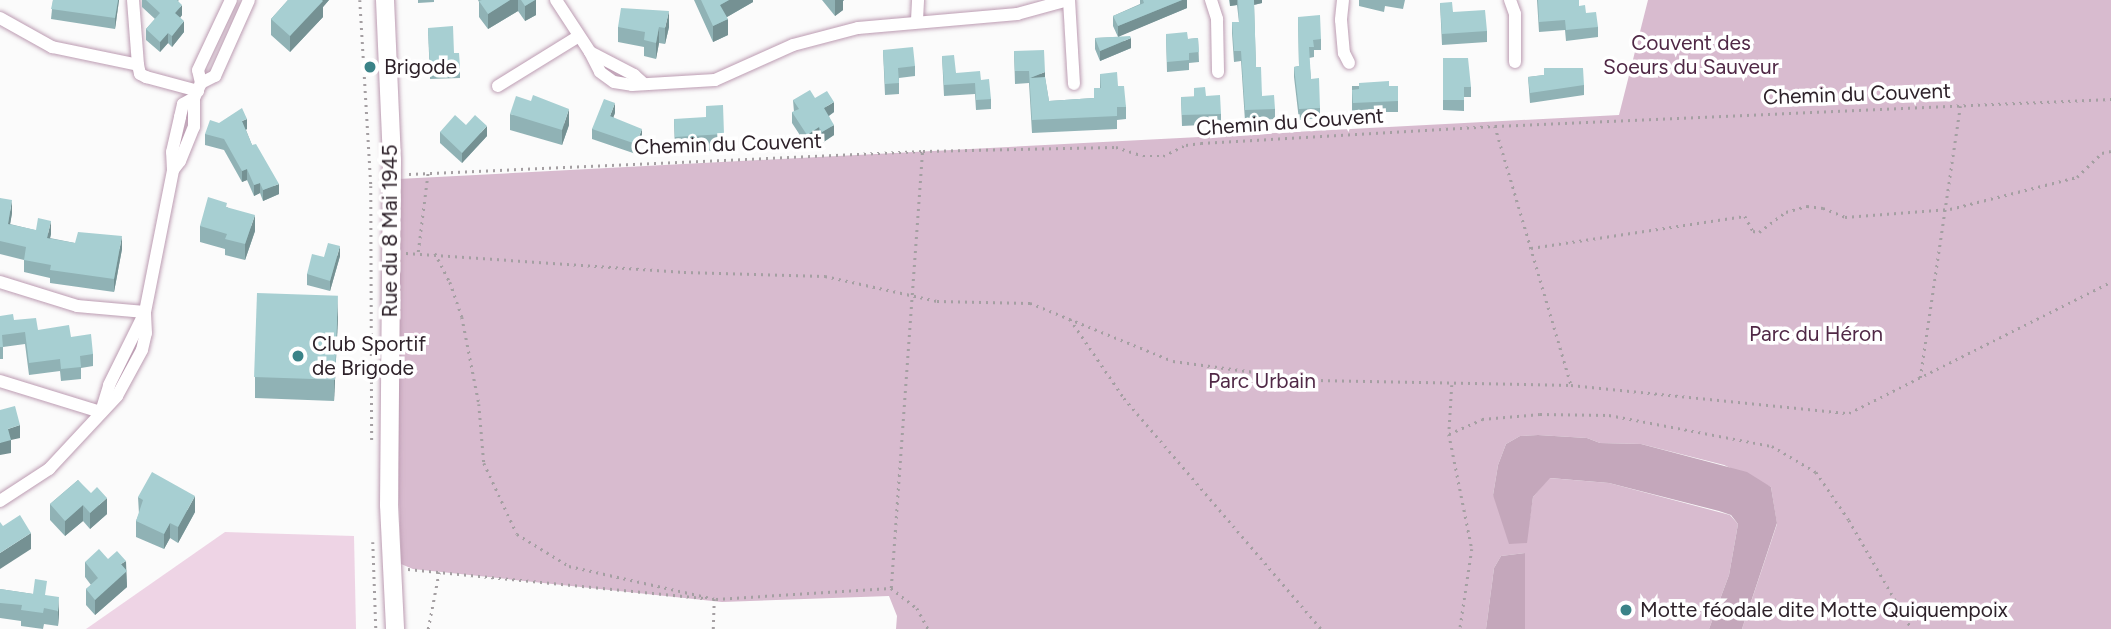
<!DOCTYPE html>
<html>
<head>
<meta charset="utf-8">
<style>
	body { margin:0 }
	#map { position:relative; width:2111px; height:629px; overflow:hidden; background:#fbfbfb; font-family:Figtree,sans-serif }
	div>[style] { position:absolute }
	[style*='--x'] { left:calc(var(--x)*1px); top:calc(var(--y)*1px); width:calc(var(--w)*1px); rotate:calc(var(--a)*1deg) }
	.green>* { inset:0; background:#eed4e5 }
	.forest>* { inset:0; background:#d8bbcf }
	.water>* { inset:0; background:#c4a7bb }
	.path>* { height:2.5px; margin-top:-1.25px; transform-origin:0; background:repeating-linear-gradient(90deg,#a49fa2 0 2px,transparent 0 7px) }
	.roads { filter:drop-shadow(0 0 2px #bc9cb2) drop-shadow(0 0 2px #bc9cb2) }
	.minor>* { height:12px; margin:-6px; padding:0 6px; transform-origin:6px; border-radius:6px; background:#fff }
	.secondary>* { height:18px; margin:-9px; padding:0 9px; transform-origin:9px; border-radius:9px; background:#fff }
	.wall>* { inset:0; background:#90b2b5; transform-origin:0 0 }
	.shaded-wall>* { inset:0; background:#759193 }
	.building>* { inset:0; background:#a7cfd2; transform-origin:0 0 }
	.dots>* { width:19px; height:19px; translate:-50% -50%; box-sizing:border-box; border:4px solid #fff; border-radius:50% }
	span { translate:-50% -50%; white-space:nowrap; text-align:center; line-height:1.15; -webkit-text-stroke:7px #fff; paint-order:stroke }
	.park-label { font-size:21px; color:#502846 }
	.poi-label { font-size:21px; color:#2e222a }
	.left { translate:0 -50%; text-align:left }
	.street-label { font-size:21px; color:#2e222a }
</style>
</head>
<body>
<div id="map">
	<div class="green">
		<i style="clip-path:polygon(225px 532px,354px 536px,356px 629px,86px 629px)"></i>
	</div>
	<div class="forest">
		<i style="clip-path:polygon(1648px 0,2111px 0,2111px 629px,1742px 629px,1777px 524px,1771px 487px,1724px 465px,1641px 444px,1600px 443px,1587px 438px,1538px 435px,1520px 436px,1506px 444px,1498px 465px,1493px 495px,1526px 543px,1533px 497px,1549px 478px,1609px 483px,1730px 515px,1738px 524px,1729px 575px,1709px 629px,1525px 629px,1525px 553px,1501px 556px,1494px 568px,1486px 629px,896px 629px,897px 616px,889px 596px,722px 602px,413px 569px,401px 564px,397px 429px,398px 179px,1619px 115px)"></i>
	</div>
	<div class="water">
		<i style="clip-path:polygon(1538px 435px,1587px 438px,1600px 443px,1641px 444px,1747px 472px,1771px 487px,1777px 523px,1742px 629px,1709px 629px,1729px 575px,1738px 524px,1731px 515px,1719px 511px,1609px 483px,1550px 478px,1533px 497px,1527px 543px,1509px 544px,1493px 495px,1498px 465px,1506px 444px,1520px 436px)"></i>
		<i style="clip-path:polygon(1525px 553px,1525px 629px,1486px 629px,1494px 568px,1501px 556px)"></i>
	</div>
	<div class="path">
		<i style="--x:360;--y:0;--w:186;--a:86.6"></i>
		<i style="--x:371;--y:186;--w:258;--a:89.8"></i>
		<i style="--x:1495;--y:126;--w:270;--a:73.6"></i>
		<i style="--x:409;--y:174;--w:515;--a:-2.56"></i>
		<i style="--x:923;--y:151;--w:193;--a:-1.2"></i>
		<i style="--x:1116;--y:147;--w:28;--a:18"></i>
		<i style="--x:1143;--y:156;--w:20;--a:0"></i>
		<i style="--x:1163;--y:156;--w:25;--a:-26"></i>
		<i style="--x:1186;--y:145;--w:15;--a:-8"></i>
		<i style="--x:1201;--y:143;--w:294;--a:-3.3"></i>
		<i style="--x:1495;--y:126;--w:617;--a:-2.51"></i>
		<i style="--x:1531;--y:248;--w:216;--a:-8.5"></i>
		<i style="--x:1745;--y:216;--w:17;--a:62"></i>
		<i style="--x:1753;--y:231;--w:6;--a:9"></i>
		<i style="--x:1759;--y:232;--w:34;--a:-37"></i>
		<i style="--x:1786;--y:212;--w:22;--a:-16"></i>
		<i style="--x:1807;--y:206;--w:16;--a:7"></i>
		<i style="--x:1823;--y:208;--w:24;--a:22"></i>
		<i style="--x:1845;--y:217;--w:105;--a:-4.4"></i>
		<i style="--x:1950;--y:209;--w:131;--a:-14.1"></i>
		<i style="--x:2077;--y:177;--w:35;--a:-44"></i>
		<i style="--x:2102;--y:153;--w:9;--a:-13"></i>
		<i style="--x:418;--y:252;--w:81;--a:-82.9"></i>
		<i style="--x:406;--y:253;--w:279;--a:3.9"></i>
		<i style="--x:684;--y:272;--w:141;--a:1.6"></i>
		<i style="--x:825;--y:276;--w:115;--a:12.6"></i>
		<i style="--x:937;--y:301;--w:93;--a:1.2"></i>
		<i style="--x:1030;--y:303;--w:154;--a:22.1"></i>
		<i style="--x:1173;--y:361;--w:142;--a:7.7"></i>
		<i style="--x:1314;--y:380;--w:257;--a:1.1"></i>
		<i style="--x:1571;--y:385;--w:279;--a:5.8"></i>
		<i style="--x:1849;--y:413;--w:293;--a:-26.6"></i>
		<i style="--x:435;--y:253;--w:33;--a:63"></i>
		<i style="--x:450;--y:282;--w:37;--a:71"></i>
		<i style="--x:462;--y:317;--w:89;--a:78.9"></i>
		<i style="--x:479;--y:404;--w:59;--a:85.2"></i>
		<i style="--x:484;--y:463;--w:78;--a:65.1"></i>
		<i style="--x:517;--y:534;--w:61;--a:31.6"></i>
		<i style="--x:569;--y:566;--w:151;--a:12.7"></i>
		<i style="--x:716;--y:599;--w:175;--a:-3.6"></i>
		<i style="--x:891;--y:588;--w:33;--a:38"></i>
		<i style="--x:917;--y:608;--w:24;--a:62"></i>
		<i style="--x:1070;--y:319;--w:96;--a:55.6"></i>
		<i style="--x:1124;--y:398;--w:304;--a:49.5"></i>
		<i style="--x:1920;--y:378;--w:275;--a:-81.6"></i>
		<i style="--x:1452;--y:385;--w:49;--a:93.5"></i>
		<i style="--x:1449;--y:434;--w:117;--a:78.7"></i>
		<i style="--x:1472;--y:549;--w:81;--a:98.5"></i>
		<i style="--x:1449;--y:434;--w:36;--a:-24"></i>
		<i style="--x:1482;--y:419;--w:58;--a:-4.9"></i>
		<i style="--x:1540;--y:414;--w:69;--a:0.8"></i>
		<i style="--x:1609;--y:415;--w:166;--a:10.8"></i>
		<i style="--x:1772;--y:446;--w:51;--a:30.6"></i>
		<i style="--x:1816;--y:472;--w:58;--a:55.5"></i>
		<i style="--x:1849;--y:520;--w:126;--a:60"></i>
		<i style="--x:373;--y:542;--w:87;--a:88"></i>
		<i style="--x:408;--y:569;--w:297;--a:5.6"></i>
		<i style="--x:891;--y:588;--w:437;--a:-85.9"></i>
		<i style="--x:428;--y:629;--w:58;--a:-79.1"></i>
		<i style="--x:713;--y:629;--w:30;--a:-88"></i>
	</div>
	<div class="roads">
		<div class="minor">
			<i style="--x:133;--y:0;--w:65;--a:85.6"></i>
			<i style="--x:556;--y:0;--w:62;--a:56.8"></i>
			<i style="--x:590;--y:52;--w:22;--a:63"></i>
			<i style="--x:600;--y:72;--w:17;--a:36"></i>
			<i style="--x:614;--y:82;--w:18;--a:9"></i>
			<i style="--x:632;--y:85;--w:83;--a:-3.4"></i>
			<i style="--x:715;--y:80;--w:85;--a:-24.2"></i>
			<i style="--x:793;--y:45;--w:67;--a:-14.7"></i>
			<i style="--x:858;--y:28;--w:160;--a:-5"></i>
			<i style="--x:1017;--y:14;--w:53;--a:-15.4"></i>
			<i style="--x:1069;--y:0;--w:84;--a:86.6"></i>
			<i style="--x:1211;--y:0;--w:20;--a:72"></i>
			<i style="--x:1217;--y:19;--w:53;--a:88.9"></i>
			<i style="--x:1343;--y:0;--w:20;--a:96"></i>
			<i style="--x:1341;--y:20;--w:33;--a:85"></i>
			<i style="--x:1344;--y:53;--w:11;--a:63"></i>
			<i style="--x:1510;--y:0;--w:15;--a:70"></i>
			<i style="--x:1515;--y:14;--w:48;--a:90"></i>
			<i style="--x:0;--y:18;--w:60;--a:29.1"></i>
			<i style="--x:52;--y:47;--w:88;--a:11.8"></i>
			<i style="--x:138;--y:65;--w:9;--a:77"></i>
			<i style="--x:140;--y:74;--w:7;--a:27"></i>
			<i style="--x:146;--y:77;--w:54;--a:15.1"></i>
			<i style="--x:917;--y:20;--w:20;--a:-87"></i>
			<i style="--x:590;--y:52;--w:50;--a:27.6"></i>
			<i style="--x:634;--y:75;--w:13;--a:42"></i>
			<i style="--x:201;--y:83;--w:16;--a:-27"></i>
			<i style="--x:215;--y:76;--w:83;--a:-65.9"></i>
			<i style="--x:498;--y:86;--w:95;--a:-31.7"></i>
			<i style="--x:173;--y:170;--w:11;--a:-52"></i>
			<i style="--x:180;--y:161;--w:37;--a:-68"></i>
			<i style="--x:194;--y:127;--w:29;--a:-90"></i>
			<i style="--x:194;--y:98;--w:17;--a:-65"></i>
			<i style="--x:201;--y:83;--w:13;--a:-103"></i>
			<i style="--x:198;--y:70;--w:77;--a:-64.8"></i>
			<i style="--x:0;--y:282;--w:81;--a:17.3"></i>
			<i style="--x:77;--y:306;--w:68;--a:5"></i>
			<i style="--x:0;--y:381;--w:106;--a:17.1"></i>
			<i style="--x:101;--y:412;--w:28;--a:-73"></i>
			<i style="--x:109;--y:385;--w:81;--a:-63.7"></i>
			<i style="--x:145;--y:312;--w:145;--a:-78.8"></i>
			<i style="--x:173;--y:170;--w:18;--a:-93"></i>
			<i style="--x:172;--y:152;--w:36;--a:-77"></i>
			<i style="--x:180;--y:117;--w:13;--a:-77"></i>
			<i style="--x:183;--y:104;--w:13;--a:-29"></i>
			<i style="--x:0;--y:501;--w:59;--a:-33.1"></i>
			<i style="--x:49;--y:469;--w:100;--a:-47"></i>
			<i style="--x:117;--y:396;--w:52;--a:-61.5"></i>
			<i style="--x:142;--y:350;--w:17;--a:-77"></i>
			<i style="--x:146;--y:333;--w:21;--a:-93"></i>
		</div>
		<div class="secondary">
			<i style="--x:385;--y:0;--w:162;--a:87.5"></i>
			<i style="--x:392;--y:162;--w:343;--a:90.5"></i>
			<i style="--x:389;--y:505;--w:124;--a:87.2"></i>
		</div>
	</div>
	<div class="wall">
		<i style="clip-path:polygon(53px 0,119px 0,115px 29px,51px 19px)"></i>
		<i style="clip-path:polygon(142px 0,179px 0,178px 1px,182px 15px,180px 18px,184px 32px,172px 47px,168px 43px,160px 52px,146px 40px,146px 29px,155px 19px,142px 7px)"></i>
		<i style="clip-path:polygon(288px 0,329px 0,323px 7px,323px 17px,290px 52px,271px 35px,271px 19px)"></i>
		<i style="clip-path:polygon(418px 0,434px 0,434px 2px,418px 3px)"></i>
		<i style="clip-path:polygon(478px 0,536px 0,536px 15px,525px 21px,518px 11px,488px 29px,479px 17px,479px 2px)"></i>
		<i style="clip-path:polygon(694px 0,753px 0,753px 2px,727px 17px,728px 35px,713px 42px)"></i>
		<i style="clip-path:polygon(822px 0,844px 0,843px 1px,843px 10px,835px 16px)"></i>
		<i style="clip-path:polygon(1140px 0,1187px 0,1187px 8px,1119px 36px,1131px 48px,1100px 61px,1095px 49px,1095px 38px,1118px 37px,1113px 26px,1113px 16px,1140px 4px)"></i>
		<i style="clip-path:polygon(1229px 0,1262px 0,1262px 3px,1254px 5px,1256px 67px,1262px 96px,1275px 109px,1275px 119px,1245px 121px,1241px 61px,1234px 62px,1232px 33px,1232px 22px,1239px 22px,1237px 5px,1230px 6px)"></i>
		<i style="clip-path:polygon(1359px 0,1405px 0,1403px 9px,1385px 6px,1384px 12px,1359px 6px)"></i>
		<i style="clip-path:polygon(1537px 0,1579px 0,1579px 6px,1598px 27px,1598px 37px,1566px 41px,1565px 30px,1539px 32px)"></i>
		<i style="clip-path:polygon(1440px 3px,1453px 12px,1487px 31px,1487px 42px,1442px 45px)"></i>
		<i style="clip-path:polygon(1298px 17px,1321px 39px,1321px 50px,1314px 50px,1314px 57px,1309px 58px,1311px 79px,1320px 108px,1320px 118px,1299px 120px,1294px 77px,1294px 67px,1299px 66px)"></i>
		<i style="clip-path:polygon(618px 27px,669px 27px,665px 44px,659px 43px,656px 59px,644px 56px,644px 47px,618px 42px)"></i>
		<i style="clip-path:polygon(428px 28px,454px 53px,460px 67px,460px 78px,430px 79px)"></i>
		<i style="clip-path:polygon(1166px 34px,1188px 39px,1198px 38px,1199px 62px,1189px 63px,1189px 70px,1167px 72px)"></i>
		<i style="clip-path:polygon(883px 50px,915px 66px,915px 76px,899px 78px,899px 94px,885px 95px)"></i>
		<i style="clip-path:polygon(1014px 51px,1045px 77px,1049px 101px,1094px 98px,1094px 88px,1100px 88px,1100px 74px,1118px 86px,1126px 107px,1126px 119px,1117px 120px,1117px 129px,1032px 133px,1029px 83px,1015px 84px)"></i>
		<i style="clip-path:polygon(942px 56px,956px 73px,981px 80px,991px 99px,991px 109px,976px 110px,975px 94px,944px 96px)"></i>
		<i style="clip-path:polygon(1443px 58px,1471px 87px,1471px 97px,1464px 97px,1464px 111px,1443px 110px)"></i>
		<i style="clip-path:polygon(1544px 68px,1584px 85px,1584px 95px,1530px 103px,1528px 77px,1544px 75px)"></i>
		<i style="left:1398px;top:86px;width:26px;height:46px;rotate:90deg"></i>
		<i style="clip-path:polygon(1206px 96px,1221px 114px,1221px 124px,1182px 126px,1181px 97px)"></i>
		<i style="clip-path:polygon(815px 98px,834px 112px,829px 116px,834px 135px,822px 143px,819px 138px,807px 146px,792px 123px,792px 112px,794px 112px,793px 100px)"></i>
		<i style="clip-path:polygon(615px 113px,613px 117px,642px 139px,636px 154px,592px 139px,592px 129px)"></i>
		<i style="clip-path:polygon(510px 114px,569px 125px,562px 145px,510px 130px)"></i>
		<i style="clip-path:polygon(674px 119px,724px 134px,724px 150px,675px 153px)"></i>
		<i style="clip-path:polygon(466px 125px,487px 136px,462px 163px,440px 143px,440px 132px)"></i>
		<i style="clip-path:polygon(247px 129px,246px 130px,252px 145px,279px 194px,263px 201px,260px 193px,254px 196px,247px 180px,242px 182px,224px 150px,205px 145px,205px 134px)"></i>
		<i style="clip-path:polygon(0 198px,12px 213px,10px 224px,51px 234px,50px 238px,75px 243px,122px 249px,114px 292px,50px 283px,50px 278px,24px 272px,24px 260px,0 254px)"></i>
		<i style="clip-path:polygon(227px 207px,255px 231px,245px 260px,225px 255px,225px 249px,200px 242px,200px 226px)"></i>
		<i style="clip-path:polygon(340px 256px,330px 291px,307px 285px,307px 274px,324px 257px)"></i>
		<i style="clip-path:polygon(0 316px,38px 330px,71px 337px,93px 354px,93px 366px,81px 368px,81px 379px,61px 381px,60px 371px,29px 375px,25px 344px,3px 347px,3px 359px,0 359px)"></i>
		<i style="clip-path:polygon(338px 317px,334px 401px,255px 398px,255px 377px)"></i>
		<i style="clip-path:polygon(78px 480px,107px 514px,90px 529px,83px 521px,65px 536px,50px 520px,50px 504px)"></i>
		<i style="clip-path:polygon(138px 497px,195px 512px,178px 543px,170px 538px,164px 549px,136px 537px,136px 521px,139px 514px)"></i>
		<i style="clip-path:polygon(108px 559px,126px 570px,127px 587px,95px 615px,86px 605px,86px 589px,91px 585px,85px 577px,85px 562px)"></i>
		<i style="clip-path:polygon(0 589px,47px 596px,59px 613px,58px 626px,44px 624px,43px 629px,21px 626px,21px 621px,0 618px)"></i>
	</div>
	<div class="shaded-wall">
		<i style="clip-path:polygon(118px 0,119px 0,115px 29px,115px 18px)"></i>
		<i style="clip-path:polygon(318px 0,329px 0,323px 7px,323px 17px,290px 52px,290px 36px)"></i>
		<i style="clip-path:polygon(510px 0,518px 0,518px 11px,488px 29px,488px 14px)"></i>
		<i style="clip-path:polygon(535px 0,536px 0,536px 15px,525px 21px,525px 6px)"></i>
		<i style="clip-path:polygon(729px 0,753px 0,753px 2px,720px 21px,720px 5px)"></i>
		<i style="clip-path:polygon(835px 0,844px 0,843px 1px,843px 10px,835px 16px)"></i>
		<i style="clip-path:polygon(1182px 0,1187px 0,1187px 8px,1118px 37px,1118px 26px)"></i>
		<i style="clip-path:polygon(1230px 0,1237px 0,1237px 5px,1230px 6px)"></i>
		<i style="clip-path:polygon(1253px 0,1262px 0,1262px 3px,1253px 5px)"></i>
		<i style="clip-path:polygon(182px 5px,182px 15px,175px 24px,175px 13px)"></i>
		<i style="clip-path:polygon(669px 11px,669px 27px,665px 44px,665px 28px)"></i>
		<i style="clip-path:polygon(728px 19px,728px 35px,713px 42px,713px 26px)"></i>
		<i style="clip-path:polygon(184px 21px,184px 32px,172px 47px,172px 36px)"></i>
		<i style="clip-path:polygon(659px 27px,659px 43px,656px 59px,656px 43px)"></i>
		<i style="clip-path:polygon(168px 33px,168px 43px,160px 52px,160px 42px)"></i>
		<i style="clip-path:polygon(1131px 38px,1131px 48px,1100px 61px,1100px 51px)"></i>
		<i style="clip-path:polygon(1045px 72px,1045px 84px,1030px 78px)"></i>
		<i style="clip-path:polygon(834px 102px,834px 112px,824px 119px,824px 108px)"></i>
		<i style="clip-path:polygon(615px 103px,615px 113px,610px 126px,610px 116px)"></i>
		<i style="clip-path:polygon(569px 109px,569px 125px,562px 145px,562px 130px)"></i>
		<i style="clip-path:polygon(247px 119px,247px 129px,242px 131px,242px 121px)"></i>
		<i style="clip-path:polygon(834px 125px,834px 135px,822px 143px,822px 132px)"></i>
		<i style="clip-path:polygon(487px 126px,487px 136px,462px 163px,462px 153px)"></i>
		<i style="clip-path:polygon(819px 127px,819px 138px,807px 146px,807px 135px)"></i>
		<i style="clip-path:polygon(642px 129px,642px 139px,636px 154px,636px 144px)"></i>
		<i style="clip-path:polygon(247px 169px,247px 180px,242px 182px,242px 171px)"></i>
		<i style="clip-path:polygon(260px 183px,260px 193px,254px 196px,254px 185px)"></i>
		<i style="clip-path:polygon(279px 184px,279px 194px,263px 201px,263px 190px)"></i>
		<i style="clip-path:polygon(12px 200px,12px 213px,8px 237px,8px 224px)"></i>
		<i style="clip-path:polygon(255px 215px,255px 231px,245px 260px,245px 244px)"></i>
		<i style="clip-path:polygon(51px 221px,51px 234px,47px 251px,47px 238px)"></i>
		<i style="clip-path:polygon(122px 236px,122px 249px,114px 292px,114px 279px)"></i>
		<i style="clip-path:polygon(340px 246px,340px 256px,330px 291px,330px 281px)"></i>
		<i style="clip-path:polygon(338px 296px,338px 317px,334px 401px,334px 381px)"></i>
		<i style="clip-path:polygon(20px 425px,20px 438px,11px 440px,11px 453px,0 455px,0 443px,8px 429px)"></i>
		<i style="clip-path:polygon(195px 496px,195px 512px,178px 543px,178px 527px)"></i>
		<i style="clip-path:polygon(107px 498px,107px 514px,90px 529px,90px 513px)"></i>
		<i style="clip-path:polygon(83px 505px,83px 521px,65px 536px,65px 521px)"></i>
		<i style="clip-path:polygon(170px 523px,170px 538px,164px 549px,164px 534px)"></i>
		<i style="clip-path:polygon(31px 533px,31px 549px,0 569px,0 553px)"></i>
		<i style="clip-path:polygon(126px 561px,127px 587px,95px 615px,95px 600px,121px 564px)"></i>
		<i style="clip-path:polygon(59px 597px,59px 613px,58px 626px,58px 611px)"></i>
	</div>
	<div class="building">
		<i style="clip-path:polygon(53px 0,118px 0,115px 18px,51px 9px)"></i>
		<i style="clip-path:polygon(146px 0,177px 0,182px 5px,175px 13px,184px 21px,172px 36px,168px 33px,160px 42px,146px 29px,160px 13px)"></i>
		<i style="clip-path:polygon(288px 0,322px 0,323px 1px,290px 36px,271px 19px)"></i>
		<i style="clip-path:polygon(482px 0,510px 0,488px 14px,479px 1px)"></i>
		<i style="clip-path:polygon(521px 0,535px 0,525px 6px)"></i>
		<i style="clip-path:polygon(701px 0,729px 0,720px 5px,728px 19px,713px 26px)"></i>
		<i style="clip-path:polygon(1143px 0,1182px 0,1118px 26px,1113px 16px,1144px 3px)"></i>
		<i style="clip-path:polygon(1238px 0,1254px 0,1256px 67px,1261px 67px,1262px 96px,1274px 95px,1275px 109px,1245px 110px,1241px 51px,1234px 51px,1232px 22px,1239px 22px)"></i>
		<i style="clip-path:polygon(1538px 0,1579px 0,1579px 6px,1585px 5px,1586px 13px,1596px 12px,1598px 27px,1566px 30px,1565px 20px,1539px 22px)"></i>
		<i style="clip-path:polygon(1452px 2px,1453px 12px,1485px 10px,1487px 31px,1442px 34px,1440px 3px)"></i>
		<i style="clip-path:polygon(621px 8px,669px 11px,665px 28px,659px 27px,656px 43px,644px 40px,645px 32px,618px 27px)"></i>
		<i style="clip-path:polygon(1320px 15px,1321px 39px,1313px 40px,1314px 47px,1309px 47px,1311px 79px,1319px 78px,1320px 108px,1299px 109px,1294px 67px,1299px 66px,1298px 17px)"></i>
		<i style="clip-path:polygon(453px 26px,454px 53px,459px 53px,460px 67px,430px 69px,428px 28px)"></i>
		<i style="clip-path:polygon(1187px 32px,1188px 39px,1198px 38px,1199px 52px,1189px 53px,1189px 60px,1167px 62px,1166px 34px)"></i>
		<i style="clip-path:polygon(1130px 36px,1131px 38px,1100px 51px,1095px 38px)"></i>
		<i style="clip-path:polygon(913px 47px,915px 66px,898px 68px,899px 83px,885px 84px,883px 50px)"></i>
		<i style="clip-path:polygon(1044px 50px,1045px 72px,1030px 78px,1045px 77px,1049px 101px,1094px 98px,1094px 88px,1101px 88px,1100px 74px,1117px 72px,1118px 86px,1124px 86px,1126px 107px,1117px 107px,1117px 116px,1032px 120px,1029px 71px,1015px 71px,1014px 51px)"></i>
		<i style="clip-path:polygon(954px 55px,956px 73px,980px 71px,981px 80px,989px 79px,991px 99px,976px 100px,975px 83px,944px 85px,942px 56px)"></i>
		<i style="clip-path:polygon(1443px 58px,1468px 58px,1471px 87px,1464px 87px,1464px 100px,1443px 100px)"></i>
		<i style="clip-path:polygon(1544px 68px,1583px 68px,1584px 85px,1530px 93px,1528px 77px,1544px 75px)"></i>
		<i style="clip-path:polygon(1389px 81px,1389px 86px,1398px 86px,1398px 101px,1353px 103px,1352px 90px,1359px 89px,1359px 83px)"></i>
		<i style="clip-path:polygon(1205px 87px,1206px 96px,1220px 95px,1221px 114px,1182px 115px,1181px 97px,1194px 97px,1194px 88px)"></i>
		<i style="clip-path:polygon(810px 90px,815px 98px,827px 91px,834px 102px,824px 108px,834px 125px,822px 132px,819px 127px,807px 135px,792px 112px,799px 109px,793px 100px)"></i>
		<i style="clip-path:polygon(533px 95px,569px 109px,562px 130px,510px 114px,516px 96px,531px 101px)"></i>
		<i style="clip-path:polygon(604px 99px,615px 103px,610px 116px,642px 129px,636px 144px,592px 129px)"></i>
		<i style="clip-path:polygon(723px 105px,724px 134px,675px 137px,674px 119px,706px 117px,706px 106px)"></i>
		<i style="clip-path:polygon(242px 108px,247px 119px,242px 121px,252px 145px,256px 144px,279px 184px,263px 190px,260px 183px,254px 185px,247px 169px,242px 171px,224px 139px,205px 134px,210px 120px,219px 123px)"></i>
		<i style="clip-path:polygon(455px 115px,466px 125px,475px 115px,487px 126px,462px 153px,440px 132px)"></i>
		<i style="clip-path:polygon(208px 197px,227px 203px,226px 207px,255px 215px,245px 244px,225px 239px,227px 234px,200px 226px)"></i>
		<i style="clip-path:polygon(0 198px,12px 200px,8px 224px,36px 230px,38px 218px,51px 221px,47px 238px,75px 243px,78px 232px,122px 236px,114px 279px,50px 270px,51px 265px,24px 260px,26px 247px,0 241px)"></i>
		<i style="clip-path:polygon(328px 243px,340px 246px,330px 281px,307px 274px,312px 254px,324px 257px)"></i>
		<i style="left:257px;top:293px;width:81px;height:84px;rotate:2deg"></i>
		<i style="clip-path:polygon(13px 314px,14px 320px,36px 318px,38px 330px,69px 325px,71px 337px,91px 334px,93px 354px,80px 356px,81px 367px,61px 369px,60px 359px,29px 363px,25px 332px,2px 335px,3px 347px,0 347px,0 316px)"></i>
		<i style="clip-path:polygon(15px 406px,20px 425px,8px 429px,11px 440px,0 443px,0 410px)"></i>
		<i style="clip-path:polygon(152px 472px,195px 496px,178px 527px,170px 523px,164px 534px,136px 521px,143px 500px,138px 497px)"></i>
		<i style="clip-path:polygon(78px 480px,91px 493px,97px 487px,107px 498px,90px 513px,83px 505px,65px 521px,50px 504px)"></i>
		<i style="clip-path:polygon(20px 515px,31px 533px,0 553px,0 522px,3px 526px)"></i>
		<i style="clip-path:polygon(99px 549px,108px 559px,117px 551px,126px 561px,121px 564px,127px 571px,95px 600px,86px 589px,98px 578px,85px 562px)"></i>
		<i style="clip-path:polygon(35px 579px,47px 581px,45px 595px,59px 597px,58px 611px,44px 608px,43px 613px,21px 610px,22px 605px,0 603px,0 589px,33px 594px)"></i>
	</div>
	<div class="dots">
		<i style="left:370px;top:67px;background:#3b8388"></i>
		<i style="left:298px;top:356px;background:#3b8388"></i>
		<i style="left:1626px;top:610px;background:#3b8388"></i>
	</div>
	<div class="park-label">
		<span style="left:1691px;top:55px">Couvent des<br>Soeurs du Sauveur</span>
		<span style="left:1816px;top:334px">Parc du Héron</span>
		<span style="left:1262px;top:381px">Parc Urbain</span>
	</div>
	<div class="poi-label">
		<span class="left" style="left:384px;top:67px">Brigode</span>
		<span class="left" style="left:312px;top:356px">Club Sportif<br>de Brigode</span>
		<span class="left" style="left:1640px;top:610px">Motte féodale dite Motte Quiquempoix</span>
	</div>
	<div class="street-label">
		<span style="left:1857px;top:94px;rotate:-2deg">Chemin du Couvent</span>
		<span style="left:1290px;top:122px;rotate:-4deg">Chemin du Couvent</span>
		<span style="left:728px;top:144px;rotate:-2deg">Chemin du Couvent</span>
		<span style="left:390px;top:231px;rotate:-90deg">Rue du 8 Mai 1945</span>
	</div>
</div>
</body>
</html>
